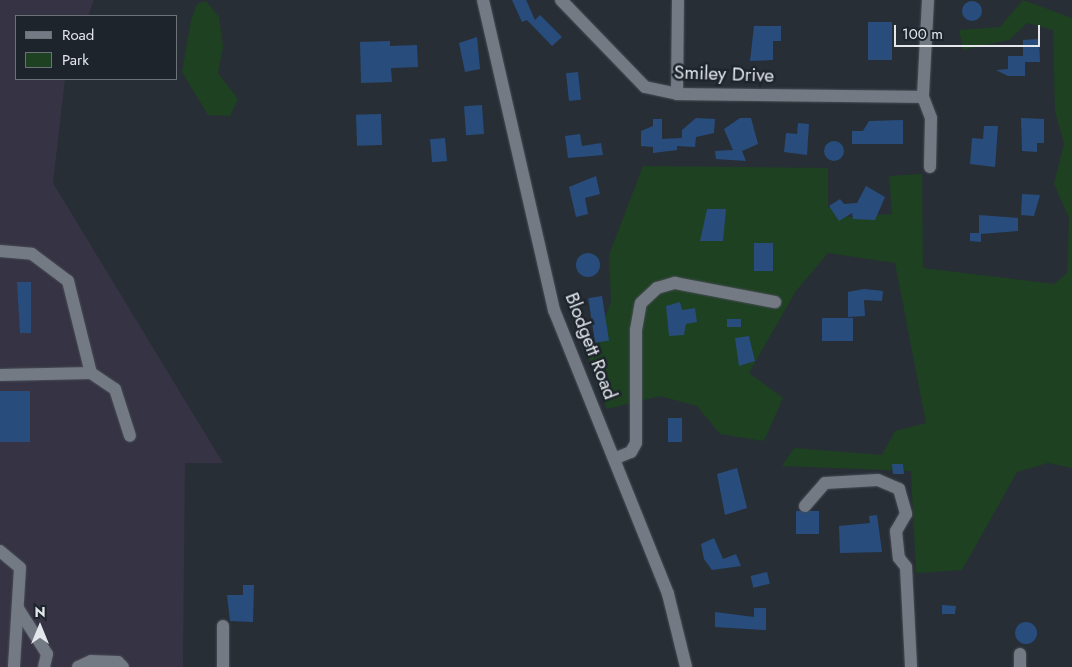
<!DOCTYPE html>
<html>
<head>
<meta charset="utf-8">
<style>
	body { margin:0 }
	#map { position:relative; width:1072px; height:667px; overflow:hidden; background:#282e36; font-family:Jost,sans-serif }
	div>[style] { position:absolute }
	[style*='--x'] { left:calc(var(--x)*1px); top:calc(var(--y)*1px); width:calc(var(--w)*1px); rotate:calc(var(--a)*1deg) }
	.industrial>* { inset:0; background:#353344 }
	.green>* { inset:0; background:#1d4121 }
	.building>* { inset:0; background:#284d7d; transform-origin:0 0 }
	.round { border-radius:50% }
	.roads { filter:drop-shadow(0 0 1px #484c54) drop-shadow(0 0 1px #484c54) }
	.minor>* { height:12px; margin:-6px; padding:0 6px; transform-origin:6px; border-radius:6px; background:#737a84 }
	span { translate:-50% -50%; white-space:nowrap; text-align:center; line-height:1.15; -webkit-text-stroke:5px #1e242c; paint-order:stroke }
	.street-label { font-size:19px; color:#e3e7ec }
	.legend { position:absolute; left:15px; top:15px; width:162px; height:65px; box-sizing:border-box; background:#1e242c; border:1px solid #6d7279; margin:0; padding:6px 9px; list-style:none; font-size:15px; color:#e3e7ec }
	.legend li { display:flex; align-items:center; gap:10px; height:25px }
	.legend b { width:25px; border:1px solid #6d7279 }
	.north { position:absolute; left:15px; top:602px; width:50px; height:50px; -webkit-text-stroke:4px #1e242c; paint-order:stroke; rotate:0deg; font-size:14px; font-weight:700; line-height:20px; text-align:center; color:#e3e7ec }
	.north::after { content:''; display:block; margin:auto; width:18px; height:22px; background:#e3e7ec; clip-path:polygon(50% 0,100% 100%,50% 72%,0 100%) }
	.scale { position:absolute; left:894px; top:25px; width:146px; height:22px; box-sizing:border-box; border:2px solid #e3e7ec; border-top:0; padding-left:6px; font-size:15px; line-height:18px; white-space:nowrap; color:#e3e7ec; -webkit-text-stroke:4px #1e242c; paint-order:stroke }
</style>
</head>
<body>
<div id="map">
	<div class="industrial">
		<i style="clip-path:polygon(0 0,94px 0,88px 16px,16px 16px,16px 79px,65px 79px,53px 183px,223px 463px,185px 463px,183px 667px,0 667px)"></i>
	</div>
	<div class="green">
		<i style="clip-path:polygon(1023px 0,1072px 18px,1072px 468px,1048px 463px,1017px 472px,962px 570px,916px 573px,911px 471px,782px 466px,794px 448px,882px 455px,895px 431px,926px 423px,895px 263px,828px 253px,796px 291px,749px 373px,783px 398px,764px 441px,720px 434px,697px 406px,660px 396px,607px 409px,589px 359px,611px 302px,609px 255px,643px 166px,828px 168px,828px 207px,849px 217px,892px 214px,889px 176px,922px 174px,923px 268px,1054px 284px,1067px 273px,1069px 218px,1054px 184px,1064px 143px,1055px 112px,1053px 30px,1027px 23px,1009px 40px,963px 50px,959px 30px,1000px 27px)"></i>
		<i style="clip-path:polygon(206px 1px,219px 17px,223px 47px,218px 73px,238px 99px,230px 116px,208px 115px,182px 72px,191px 20px,197px 4px)"></i>
	</div>
	<div class="building">
		<i style="clip-path:polygon(512px 0,526px 0,535px 20px,540px 15px,562px 37px,552px 46px,527px 20px,522px 22px)"></i>
		<i class="round" style="left:962px;top:1px;width:20px;height:20px"></i>
		<i style="left:868px;top:22px;width:24px;height:38px"></i>
		<i style="clip-path:polygon(754px 26px,781px 26px,781px 41px,773px 41px,773px 60px,750px 61px)"></i>
		<i style="clip-path:polygon(477px 37px,480px 69px,465px 72px,459px 43px)"></i>
		<i style="clip-path:polygon(1039px 39px,1040px 62px,1025px 62px,1025px 76px,1008px 76px,996px 70px,1008px 69px,1008px 56px,1023px 56px,1023px 40px)"></i>
		<i style="clip-path:polygon(390px 41px,390px 46px,417px 45px,418px 67px,391px 68px,392px 82px,361px 83px,360px 42px)"></i>
		<i style="left:578px;top:72px;width:28px;height:12px;rotate:84deg"></i>
		<i style="left:482px;top:105px;width:29px;height:18px;rotate:86deg"></i>
		<i style="left:381px;top:114px;width:31px;height:25px;rotate:88deg"></i>
		<i style="clip-path:polygon(696px 118px,715px 119px,714px 133px,696px 137px,695px 147px,677px 146px,677px 150px,653px 153px,653px 147px,641px 146px,641px 131px,653px 126px,653px 119px,662px 119px,662px 139px,682px 138px,682px 130px)"></i>
		<i style="clip-path:polygon(740px 118px,751px 118px,758px 144px,742px 151px,746px 161px,716px 159px,715px 151px,733px 150px,724px 129px)"></i>
		<i style="clip-path:polygon(1021px 118px,1044px 119px,1044px 143px,1037px 143px,1037px 152px,1022px 151px)"></i>
		<i style="clip-path:polygon(903px 120px,903px 144px,852px 144px,852px 131px,863px 131px,869px 121px)"></i>
		<i style="clip-path:polygon(798px 123px,809px 124px,807px 155px,784px 152px,786px 133px,797px 134px)"></i>
		<i style="clip-path:polygon(984px 126px,998px 126px,995px 167px,970px 164px,972px 138px,983px 139px)"></i>
		<i style="clip-path:polygon(580px 134px,582px 146px,601px 143px,603px 155px,568px 158px,565px 136px)"></i>
		<i style="left:445px;top:138px;width:23px;height:15px;rotate:85deg"></i>
		<i class="round" style="left:824px;top:141px;width:20px;height:20px"></i>
		<i style="clip-path:polygon(596px 176px,600px 194px,585px 198px,588px 214px,576px 217px,569px 187px)"></i>
		<i style="clip-path:polygon(866px 186px,885px 197px,875px 220px,853px 219px,852px 213px,839px 221px,829px 206px,840px 199px,844px 204px,857px 203px)"></i>
		<i style="clip-path:polygon(1022px 194px,1040px 195px,1034px 216px,1021px 215px)"></i>
		<i style="clip-path:polygon(707px 209px,726px 209px,723px 241px,700px 241px)"></i>
		<i style="clip-path:polygon(979px 215px,1018px 218px,1018px 231px,981px 234px,981px 242px,970px 241px,970px 233px,979px 233px)"></i>
		<i style="left:754px;top:243px;width:19px;height:28px"></i>
		<i class="round" style="left:576px;top:253px;width:24px;height:24px"></i>
		<i style="clip-path:polygon(17px 282px,31px 282px,31px 333px,20px 333px)"></i>
		<i style="clip-path:polygon(864px 289px,883px 291px,882px 301px,864px 300px,865px 316px,848px 317px,848px 292px)"></i>
		<i style="left:602px;top:296px;width:45px;height:14px;rotate:81deg"></i>
		<i style="clip-path:polygon(680px 302px,682px 310px,695px 308px,697px 322px,686px 324px,684px 335px,669px 336px,666px 306px)"></i>
		<i style="left:822px;top:318px;width:31px;height:23px"></i>
		<i style="left:727px;top:319px;width:14px;height:8px"></i>
		<i style="clip-path:polygon(749px 336px,755px 361px,739px 366px,735px 338px)"></i>
		<i style="left:0;top:391px;width:30px;height:51px"></i>
		<i style="left:668px;top:418px;width:14px;height:24px"></i>
		<i style="clip-path:polygon(892px 464px,903px 464px,904px 474px,893px 474px)"></i>
		<i style="clip-path:polygon(737px 468px,747px 508px,725px 515px,717px 474px)"></i>
		<i style="left:796px;top:511px;width:23px;height:23px"></i>
		<i style="clip-path:polygon(877px 515px,882px 552px,840px 553px,839px 526px,870px 523px,869px 516px)"></i>
		<i style="clip-path:polygon(714px 538px,723px 559px,736px 554px,741px 566px,712px 570px,704px 559px,701px 544px)"></i>
		<i style="left:767px;top:572px;width:12px;height:17px;rotate:76deg"></i>
		<i style="clip-path:polygon(243px 585px,254px 585px,253px 622px,230px 621px,227px 595px,243px 595px)"></i>
		<i style="clip-path:polygon(942px 605px,956px 606px,955px 614px,942px 614px)"></i>
		<i style="clip-path:polygon(754px 608px,766px 608px,766px 630px,715px 627px,715px 612px,754px 617px)"></i>
		<i class="round" style="left:1015px;top:622px;width:22px;height:22px"></i>
	</div>
	<div class="roads">
		<div class="minor">
			<i style="--x:483;--y:0;--w:318;--a:77.1"></i>
			<i style="--x:554;--y:310;--w:306;--a:68.1"></i>
			<i style="--x:668;--y:594;--w:75;--a:76.1"></i>
			<i style="--x:561;--y:0;--w:121;--a:46"></i>
			<i style="--x:645;--y:87;--w:33;--a:12"></i>
			<i style="--x:677;--y:94;--w:246;--a:0.7"></i>
			<i style="--x:928;--y:0;--w:97;--a:93"></i>
			<i style="--x:923;--y:97;--w:22;--a:69"></i>
			<i style="--x:931;--y:118;--w:49;--a:91.2"></i>
			<i style="--x:677;--y:94;--w:94;--a:-89.4"></i>
			<i style="--x:0;--y:251;--w:32;--a:5"></i>
			<i style="--x:32;--y:254;--w:45;--a:36.9"></i>
			<i style="--x:68;--y:281;--w:95;--a:76"></i>
			<i style="--x:0;--y:375;--w:91;--a:-1.3"></i>
			<i style="--x:91;--y:373;--w:29;--a:34"></i>
			<i style="--x:115;--y:389;--w:49;--a:72.3"></i>
			<i style="--x:616;--y:458;--w:16;--a:-22"></i>
			<i style="--x:631;--y:452;--w:10;--a:-61"></i>
			<i style="--x:636;--y:443;--w:113;--a:-90"></i>
			<i style="--x:636;--y:330;--w:27;--a:-80"></i>
			<i style="--x:641;--y:303;--w:22;--a:-43"></i>
			<i style="--x:657;--y:288;--w:19;--a:-16"></i>
			<i style="--x:675;--y:283;--w:102;--a:10.8"></i>
			<i style="--x:805;--y:506;--w:30;--a:-49"></i>
			<i style="--x:825;--y:483;--w:53;--a:-3.2"></i>
			<i style="--x:878;--y:480;--w:23;--a:23"></i>
			<i style="--x:899;--y:489;--w:26;--a:74"></i>
			<i style="--x:906;--y:514;--w:20;--a:120"></i>
			<i style="--x:896;--y:531;--w:27;--a:84"></i>
			<i style="--x:899;--y:558;--w:11;--a:52"></i>
			<i style="--x:906;--y:567;--w:100;--a:87.1"></i>
			<i style="--x:0;--y:551;--w:26;--a:40"></i>
			<i style="--x:20;--y:568;--w:99;--a:93.5"></i>
			<i style="--x:19;--y:610;--w:52;--a:57.5"></i>
			<i style="--x:47;--y:654;--w:13;--a:103"></i>
			<i style="--x:223;--y:626;--w:41;--a:90"></i>
			<i style="--x:1020;--y:654;--w:13;--a:90"></i>
			<i style="--x:78;--y:667;--w:14;--a:-25"></i>
			<i style="--x:91;--y:661;--w:27;--a:2"></i>
			<i style="--x:118;--y:662;--w:7;--a:45"></i>
		</div>
	</div>
	<div class="street-label">
		<span style="left:724px;top:74px;rotate:2deg">Smiley Drive</span>
		<span style="left:591px;top:346px;rotate:69deg">Blodgett Road</span>
	</div>
	<ul class="legend">
	<li><b style="height:6px;background:#737a84"></b>Road</li>
	<li><b style="height:14px;background:#1d4121"></b>Park</li>
	</ul>
	<div class="north">N</div>
	<div class="scale">100 m</div>
</div>
</body>
</html>
